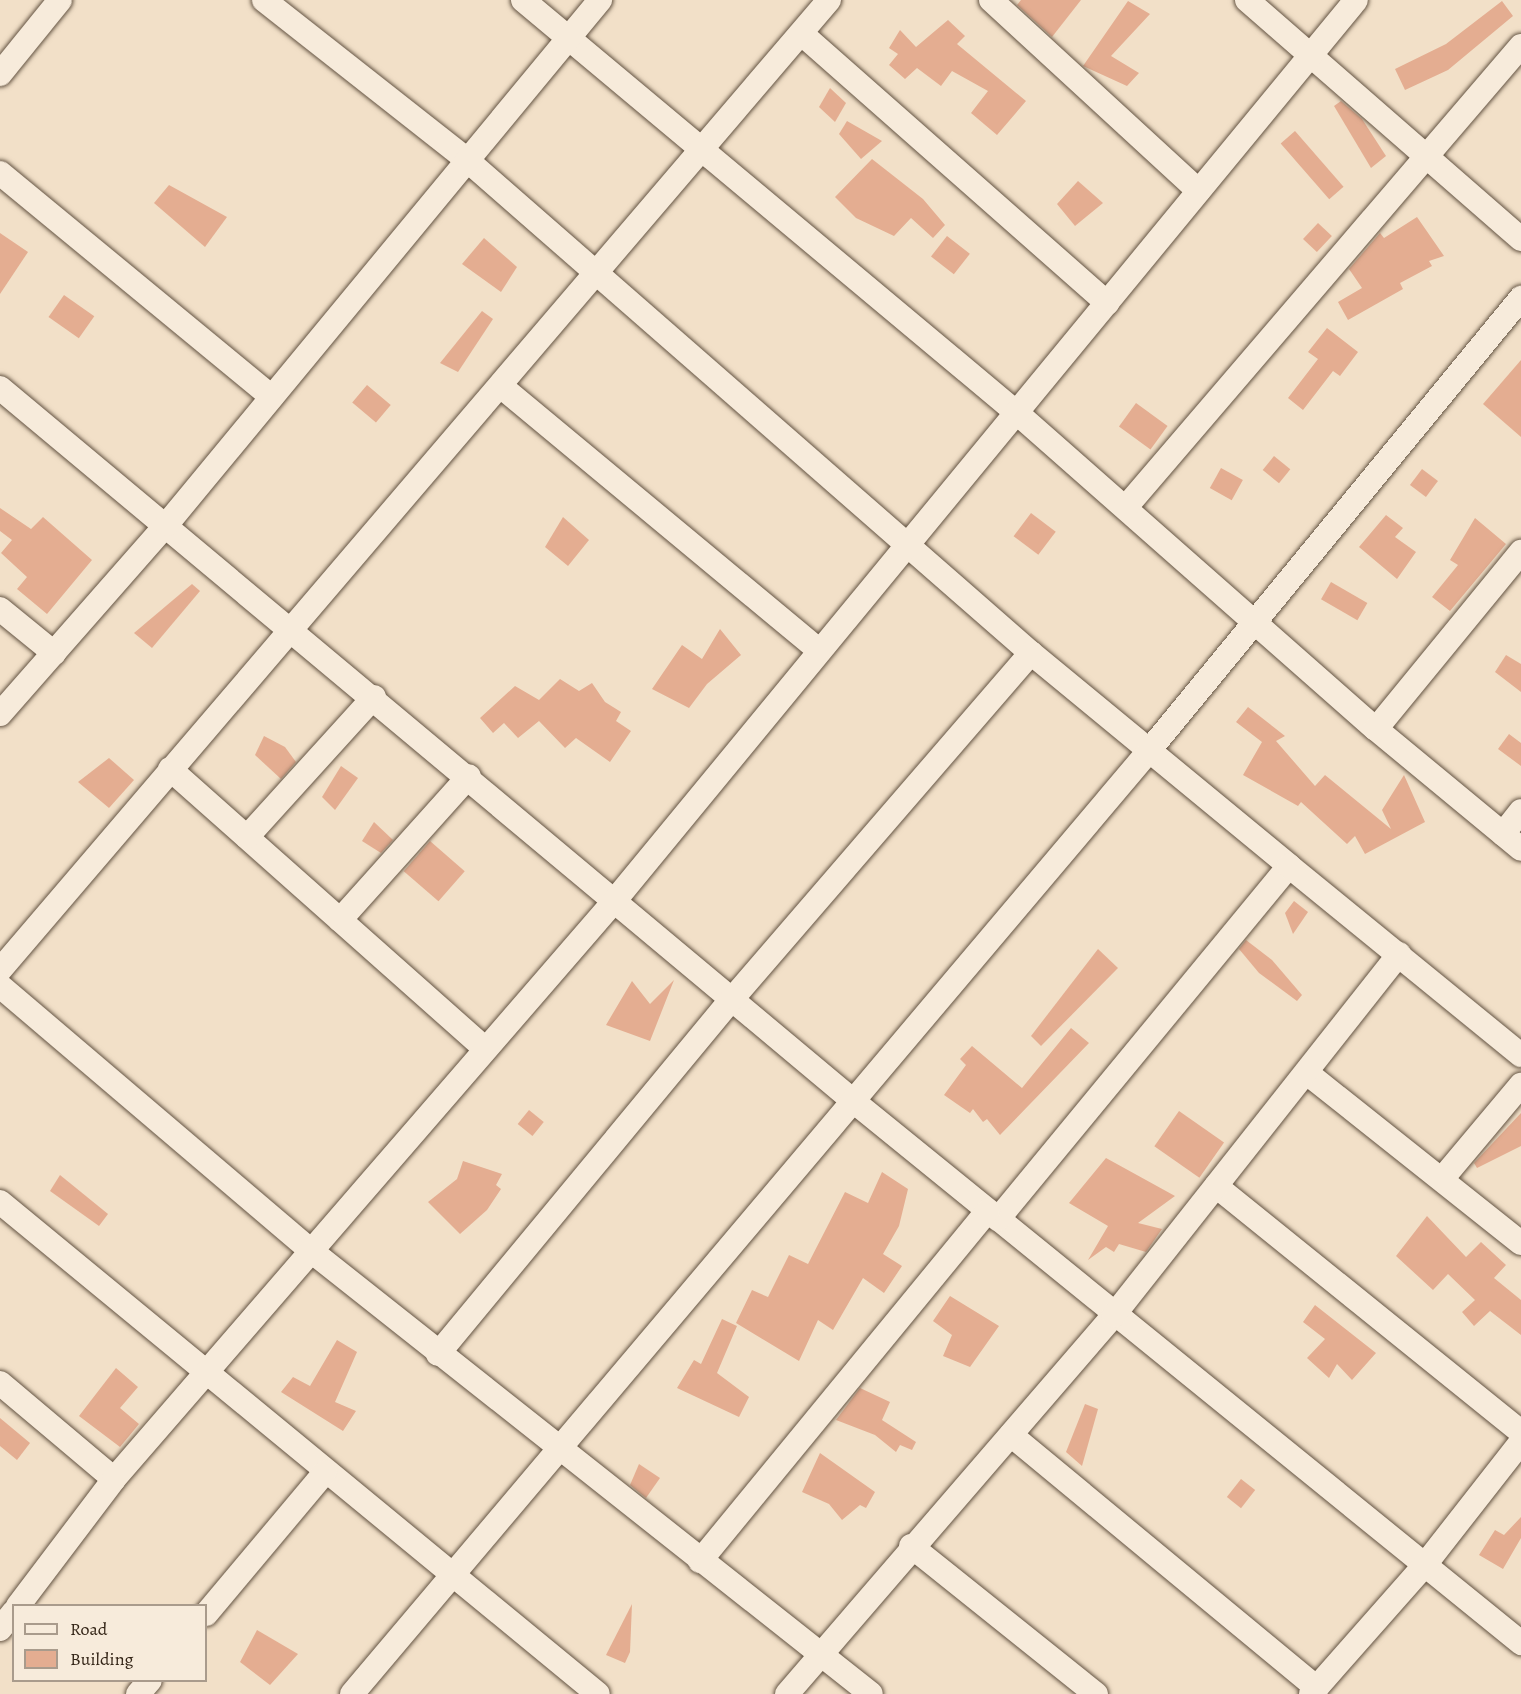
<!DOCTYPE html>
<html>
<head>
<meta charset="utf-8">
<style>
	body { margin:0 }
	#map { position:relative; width:1521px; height:1694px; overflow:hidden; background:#f2e0c8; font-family:Alegreya,serif }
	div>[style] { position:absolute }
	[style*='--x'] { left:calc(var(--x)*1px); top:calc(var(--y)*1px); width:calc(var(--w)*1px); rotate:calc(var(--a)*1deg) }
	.building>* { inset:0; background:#e4ad91; transform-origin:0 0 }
	.roads { filter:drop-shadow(0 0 2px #635342) drop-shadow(0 0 2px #635342) }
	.street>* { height:24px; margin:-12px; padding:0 12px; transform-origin:12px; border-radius:12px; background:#f7ebdb }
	span { translate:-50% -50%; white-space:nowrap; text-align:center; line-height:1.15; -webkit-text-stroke:4.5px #f7ebdb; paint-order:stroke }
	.legend { position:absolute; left:12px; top:1604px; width:195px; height:78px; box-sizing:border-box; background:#f7ebdb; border:2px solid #a99b8c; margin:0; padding:8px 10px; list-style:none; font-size:18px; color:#332416 }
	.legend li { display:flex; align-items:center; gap:12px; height:30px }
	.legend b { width:30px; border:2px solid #a99b8c }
</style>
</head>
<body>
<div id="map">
	<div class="building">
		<i style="clip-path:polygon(1021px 0,1081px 0,1052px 37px,1017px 5px)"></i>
		<i style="clip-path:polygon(1128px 1px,1150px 14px,1111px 56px,1139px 73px,1127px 86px,1083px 66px)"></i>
		<i style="clip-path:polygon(1502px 1px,1513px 16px,1448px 70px,1405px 90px,1395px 69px,1446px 44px)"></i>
		<i style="clip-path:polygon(948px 20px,965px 36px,957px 44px,1026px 101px,997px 135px,971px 113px,988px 91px,952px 71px,941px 86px,917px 68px,905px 79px,889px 65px,898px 54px,889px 48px,900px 30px,916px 47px)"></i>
		<i style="clip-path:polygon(830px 88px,846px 103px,835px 122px,819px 107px)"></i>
		<i style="clip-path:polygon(1341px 101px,1362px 119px,1386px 156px,1371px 168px,1334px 106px)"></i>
		<i style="clip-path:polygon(847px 121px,882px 141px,861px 159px,839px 134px)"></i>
		<i style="left:1295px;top:131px;width:74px;height:19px;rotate:49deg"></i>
		<i style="clip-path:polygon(872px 159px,923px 199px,945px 225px,933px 238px,911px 218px,894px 236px,856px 218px,835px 197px)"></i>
		<i style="clip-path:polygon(1078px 181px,1103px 203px,1075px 226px,1057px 204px)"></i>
		<i style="clip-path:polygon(169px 185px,227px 217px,205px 247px,154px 203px)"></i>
		<i style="clip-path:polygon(1417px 217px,1444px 256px,1429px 261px,1432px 266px,1400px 283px,1403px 289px,1348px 320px,1338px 302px,1362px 288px,1349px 269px,1380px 233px,1384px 238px)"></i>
		<i style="left:1318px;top:223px;width:19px;height:22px;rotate:43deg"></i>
		<i style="clip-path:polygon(0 233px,28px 252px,0 294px)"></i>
		<i style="left:947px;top:236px;width:29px;height:26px;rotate:38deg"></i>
		<i style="clip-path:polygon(484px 238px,517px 267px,501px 292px,462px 264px)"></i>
		<i style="left:64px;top:295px;width:37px;height:27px;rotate:35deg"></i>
		<i style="clip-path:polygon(482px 311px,493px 319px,458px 372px,440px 363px)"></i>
		<i style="clip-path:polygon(1327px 328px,1358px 352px,1340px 376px,1333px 371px,1303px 410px,1288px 398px,1318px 359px,1308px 352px)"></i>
		<i style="clip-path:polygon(1521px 360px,1521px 437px,1483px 404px)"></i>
		<i style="left:367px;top:385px;width:31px;height:23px;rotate:40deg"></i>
		<i style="left:1136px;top:403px;width:39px;height:29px;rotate:36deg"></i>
		<i style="left:1274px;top:456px;width:21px;height:18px;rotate:39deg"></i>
		<i style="left:1221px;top:468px;width:25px;height:23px;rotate:29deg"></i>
		<i style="left:1422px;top:469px;width:20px;height:20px;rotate:37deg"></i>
		<i style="clip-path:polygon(0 508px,31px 529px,43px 517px,92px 560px,47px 614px,17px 589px,27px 577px,1px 553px,12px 540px,0 531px)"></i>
		<i style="left:1031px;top:513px;width:31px;height:29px;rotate:37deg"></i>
		<i style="clip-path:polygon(1386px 515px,1403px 528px,1395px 537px,1416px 552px,1397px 579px,1359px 547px)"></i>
		<i style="clip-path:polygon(563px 517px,589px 540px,568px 566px,545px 547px)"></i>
		<i style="clip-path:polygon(1475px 518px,1506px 544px,1450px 611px,1432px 597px,1458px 565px,1450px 560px)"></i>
		<i style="left:1331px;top:582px;width:42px;height:20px;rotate:30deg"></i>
		<i style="clip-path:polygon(192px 584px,200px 591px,152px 648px,134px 633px)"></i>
		<i style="clip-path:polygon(720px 629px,741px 655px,707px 684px,689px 708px,652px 689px,682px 645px,702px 659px)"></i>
		<i style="clip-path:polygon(1506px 655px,1521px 664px,1521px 692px,1495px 672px)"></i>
		<i style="clip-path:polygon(560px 679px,579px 691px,592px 683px,605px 702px,621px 712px,616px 721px,631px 731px,610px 762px,576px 738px,565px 748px,539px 721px,518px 738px,504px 723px,493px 733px,480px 718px,515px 686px,539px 700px)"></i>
		<i style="clip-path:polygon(1248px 707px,1285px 736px,1276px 741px,1315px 786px,1325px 775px,1391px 829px,1382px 810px,1404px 775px,1425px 822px,1365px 854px,1355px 836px,1347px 844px,1301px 802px,1298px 806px,1243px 775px,1262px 742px,1236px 722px)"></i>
		<i style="clip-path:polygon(1509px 734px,1521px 743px,1521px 766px,1498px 749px)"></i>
		<i style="clip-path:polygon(264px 736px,285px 747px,296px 762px,281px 779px,255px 755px)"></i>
		<i style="clip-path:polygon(109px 758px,134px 780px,109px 808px,78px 782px)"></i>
		<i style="clip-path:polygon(341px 766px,358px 778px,335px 810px,322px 797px)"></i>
		<i style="clip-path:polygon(374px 822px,393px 840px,381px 853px,362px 841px)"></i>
		<i style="left:430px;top:841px;width:46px;height:40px;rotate:41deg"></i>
		<i style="clip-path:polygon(1294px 901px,1308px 912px,1293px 934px,1285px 913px)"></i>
		<i style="clip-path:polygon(1246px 940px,1272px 960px,1302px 995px,1297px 1001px,1259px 973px,1239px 949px)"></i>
		<i style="clip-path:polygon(1098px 949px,1118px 968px,1041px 1046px,1031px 1036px)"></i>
		<i style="clip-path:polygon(674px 980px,650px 1041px,606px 1025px,632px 981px,650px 1004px)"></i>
		<i style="clip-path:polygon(1071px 1028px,1089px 1043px,1000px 1135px,987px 1119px,983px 1122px,973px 1109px,970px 1113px,944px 1095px,966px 1065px,960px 1059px,972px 1046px,1022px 1088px)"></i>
		<i style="left:529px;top:1110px;width:19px;height:18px;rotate:39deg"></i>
		<i style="left:1179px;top:1111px;width:55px;height:43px;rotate:35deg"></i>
		<i style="clip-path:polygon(1521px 1113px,1521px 1146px,1477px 1168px,1474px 1163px)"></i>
		<i style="clip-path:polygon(1106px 1158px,1175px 1196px,1138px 1223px,1162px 1229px,1146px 1252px,1119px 1244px,1114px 1252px,1106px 1247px,1088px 1260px,1108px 1226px,1069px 1203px)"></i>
		<i style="clip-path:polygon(463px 1161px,502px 1174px,496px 1185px,501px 1189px,487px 1210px,460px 1234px,428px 1202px,457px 1179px)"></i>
		<i style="clip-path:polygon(882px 1172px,908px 1189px,899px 1226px,883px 1254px,902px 1266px,884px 1293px,863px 1278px,833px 1330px,818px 1320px,799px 1361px,736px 1323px,752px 1290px,768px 1297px,789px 1255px,808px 1264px,845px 1192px,868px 1203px)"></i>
		<i style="clip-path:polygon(60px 1175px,108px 1214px,99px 1226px,50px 1191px)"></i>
		<i style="clip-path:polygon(1427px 1216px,1466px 1257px,1481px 1242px,1506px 1265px,1494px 1278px,1521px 1300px,1521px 1335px,1490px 1311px,1474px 1326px,1462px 1312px,1475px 1300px,1448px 1274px,1433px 1290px,1396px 1256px)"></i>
		<i style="clip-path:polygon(950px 1296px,999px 1326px,970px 1367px,943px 1356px,952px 1335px,933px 1321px)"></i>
		<i style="clip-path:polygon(1315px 1305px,1376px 1353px,1352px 1380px,1337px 1364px,1329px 1378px,1307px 1358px,1325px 1339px,1303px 1322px)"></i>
		<i style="clip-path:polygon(722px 1319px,737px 1326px,717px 1373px,749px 1397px,739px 1417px,677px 1388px,694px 1360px,701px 1364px)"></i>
		<i style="clip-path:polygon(337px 1340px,357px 1352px,335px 1402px,356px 1411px,343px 1431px,281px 1392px,293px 1377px,310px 1386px)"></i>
		<i style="clip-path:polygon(116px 1368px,138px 1387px,120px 1408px,139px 1424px,120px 1447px,79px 1416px)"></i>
		<i style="clip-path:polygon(860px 1388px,890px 1402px,882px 1420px,916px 1442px,912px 1450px,900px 1445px,896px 1452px,875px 1435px,836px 1420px)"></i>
		<i style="clip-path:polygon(1085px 1404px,1098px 1409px,1082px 1466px,1066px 1452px)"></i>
		<i style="clip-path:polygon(0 1418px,30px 1443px,17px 1460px,0 1446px)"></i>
		<i style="clip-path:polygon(820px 1453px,875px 1492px,866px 1508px,860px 1505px,842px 1520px,829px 1504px,802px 1492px)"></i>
		<i style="clip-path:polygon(639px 1464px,660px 1478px,646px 1498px,630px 1485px)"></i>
		<i style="left:1241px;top:1479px;width:18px;height:23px;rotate:38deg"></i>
		<i style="clip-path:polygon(1521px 1517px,1521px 1538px,1503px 1569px,1479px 1555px,1495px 1530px,1504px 1535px)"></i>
		<i style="clip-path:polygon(632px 1604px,630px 1652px,625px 1663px,606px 1655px)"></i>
		<i style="clip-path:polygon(257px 1630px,298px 1654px,270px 1685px,240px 1662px)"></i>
	</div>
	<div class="roads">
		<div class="street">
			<i style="--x:264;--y:0;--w:258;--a:38.2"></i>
			<i style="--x:467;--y:160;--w:749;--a:41.16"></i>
			<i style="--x:1031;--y:653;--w:335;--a:39.5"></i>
			<i style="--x:523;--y:0;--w:644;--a:39.9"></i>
			<i style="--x:1017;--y:413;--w:478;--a:41.4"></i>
			<i style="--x:1376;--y:729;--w:188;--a:39.6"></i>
			<i style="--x:991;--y:0;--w:282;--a:42.6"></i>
			<i style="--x:1247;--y:0;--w:364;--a:41.1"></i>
			<i style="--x:802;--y:34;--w:407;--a:41.4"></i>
			<i style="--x:0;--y:74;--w:95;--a:-51"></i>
			<i style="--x:0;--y:173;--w:352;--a:39.5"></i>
			<i style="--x:0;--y:388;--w:1110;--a:39.88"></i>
			<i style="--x:852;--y:1100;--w:862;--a:39.06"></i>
			<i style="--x:503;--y:388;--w:408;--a:39.7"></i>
			<i style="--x:1126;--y:507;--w:607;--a:-49.41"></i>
			<i style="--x:0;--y:609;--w:70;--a:39.2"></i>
			<i style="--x:0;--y:714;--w:253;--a:-48.7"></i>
			<i style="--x:167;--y:524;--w:680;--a:-50.43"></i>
			<i style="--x:1376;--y:729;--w:229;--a:-50.7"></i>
			<i style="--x:170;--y:769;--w:421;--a:41.6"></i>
			<i style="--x:1503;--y:834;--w:29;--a:-52"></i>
			<i style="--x:247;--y:837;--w:189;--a:-47.8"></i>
			<i style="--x:340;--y:920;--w:193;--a:-48.1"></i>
			<i style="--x:0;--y:970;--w:1276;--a:-49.48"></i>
			<i style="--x:0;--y:986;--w:407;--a:40.4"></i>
			<i style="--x:310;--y:1250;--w:715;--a:38.36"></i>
			<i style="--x:1307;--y:1073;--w:273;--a:38.5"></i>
			<i style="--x:1442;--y:1179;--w:123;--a:-50"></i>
			<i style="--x:1216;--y:1186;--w:392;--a:38.9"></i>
			<i style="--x:0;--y:1202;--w:774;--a:39.45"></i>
			<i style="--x:998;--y:1219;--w:457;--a:-50.5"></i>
			<i style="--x:1289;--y:866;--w:299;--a:39.2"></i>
			<i style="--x:438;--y:1354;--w:462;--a:-50.4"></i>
			<i style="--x:733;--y:998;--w:456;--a:-49.2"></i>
			<i style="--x:0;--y:1383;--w:149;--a:40.1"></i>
			<i style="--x:1011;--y:1435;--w:397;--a:39.6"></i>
			<i style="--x:911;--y:1546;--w:237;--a:38.7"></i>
			<i style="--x:700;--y:1561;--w:453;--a:-50.6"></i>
			<i style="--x:18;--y:1606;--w:159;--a:-52.9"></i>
			<i style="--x:114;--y:1479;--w:767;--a:-49.12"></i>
			<i style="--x:616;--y:899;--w:1164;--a:-50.54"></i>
			<i style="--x:206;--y:1614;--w:185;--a:-50"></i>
			<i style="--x:0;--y:1629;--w:22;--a:-51"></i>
			<i style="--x:138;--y:1694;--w:18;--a:-49"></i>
			<i style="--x:352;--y:1694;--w:1233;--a:-49.8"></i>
			<i style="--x:1148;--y:752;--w:588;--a:-50.59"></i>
			<i style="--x:787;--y:1694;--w:501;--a:-49.21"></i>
			<i style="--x:1114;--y:1315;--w:460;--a:-51.7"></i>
			<i style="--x:1311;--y:1694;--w:171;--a:-48.6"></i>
			<i style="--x:1424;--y:1566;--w:157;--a:-52"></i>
		</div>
	</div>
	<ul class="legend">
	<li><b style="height:8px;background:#f7ebdb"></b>Road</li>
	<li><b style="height:16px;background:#e4ad91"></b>Building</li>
	</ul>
</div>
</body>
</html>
